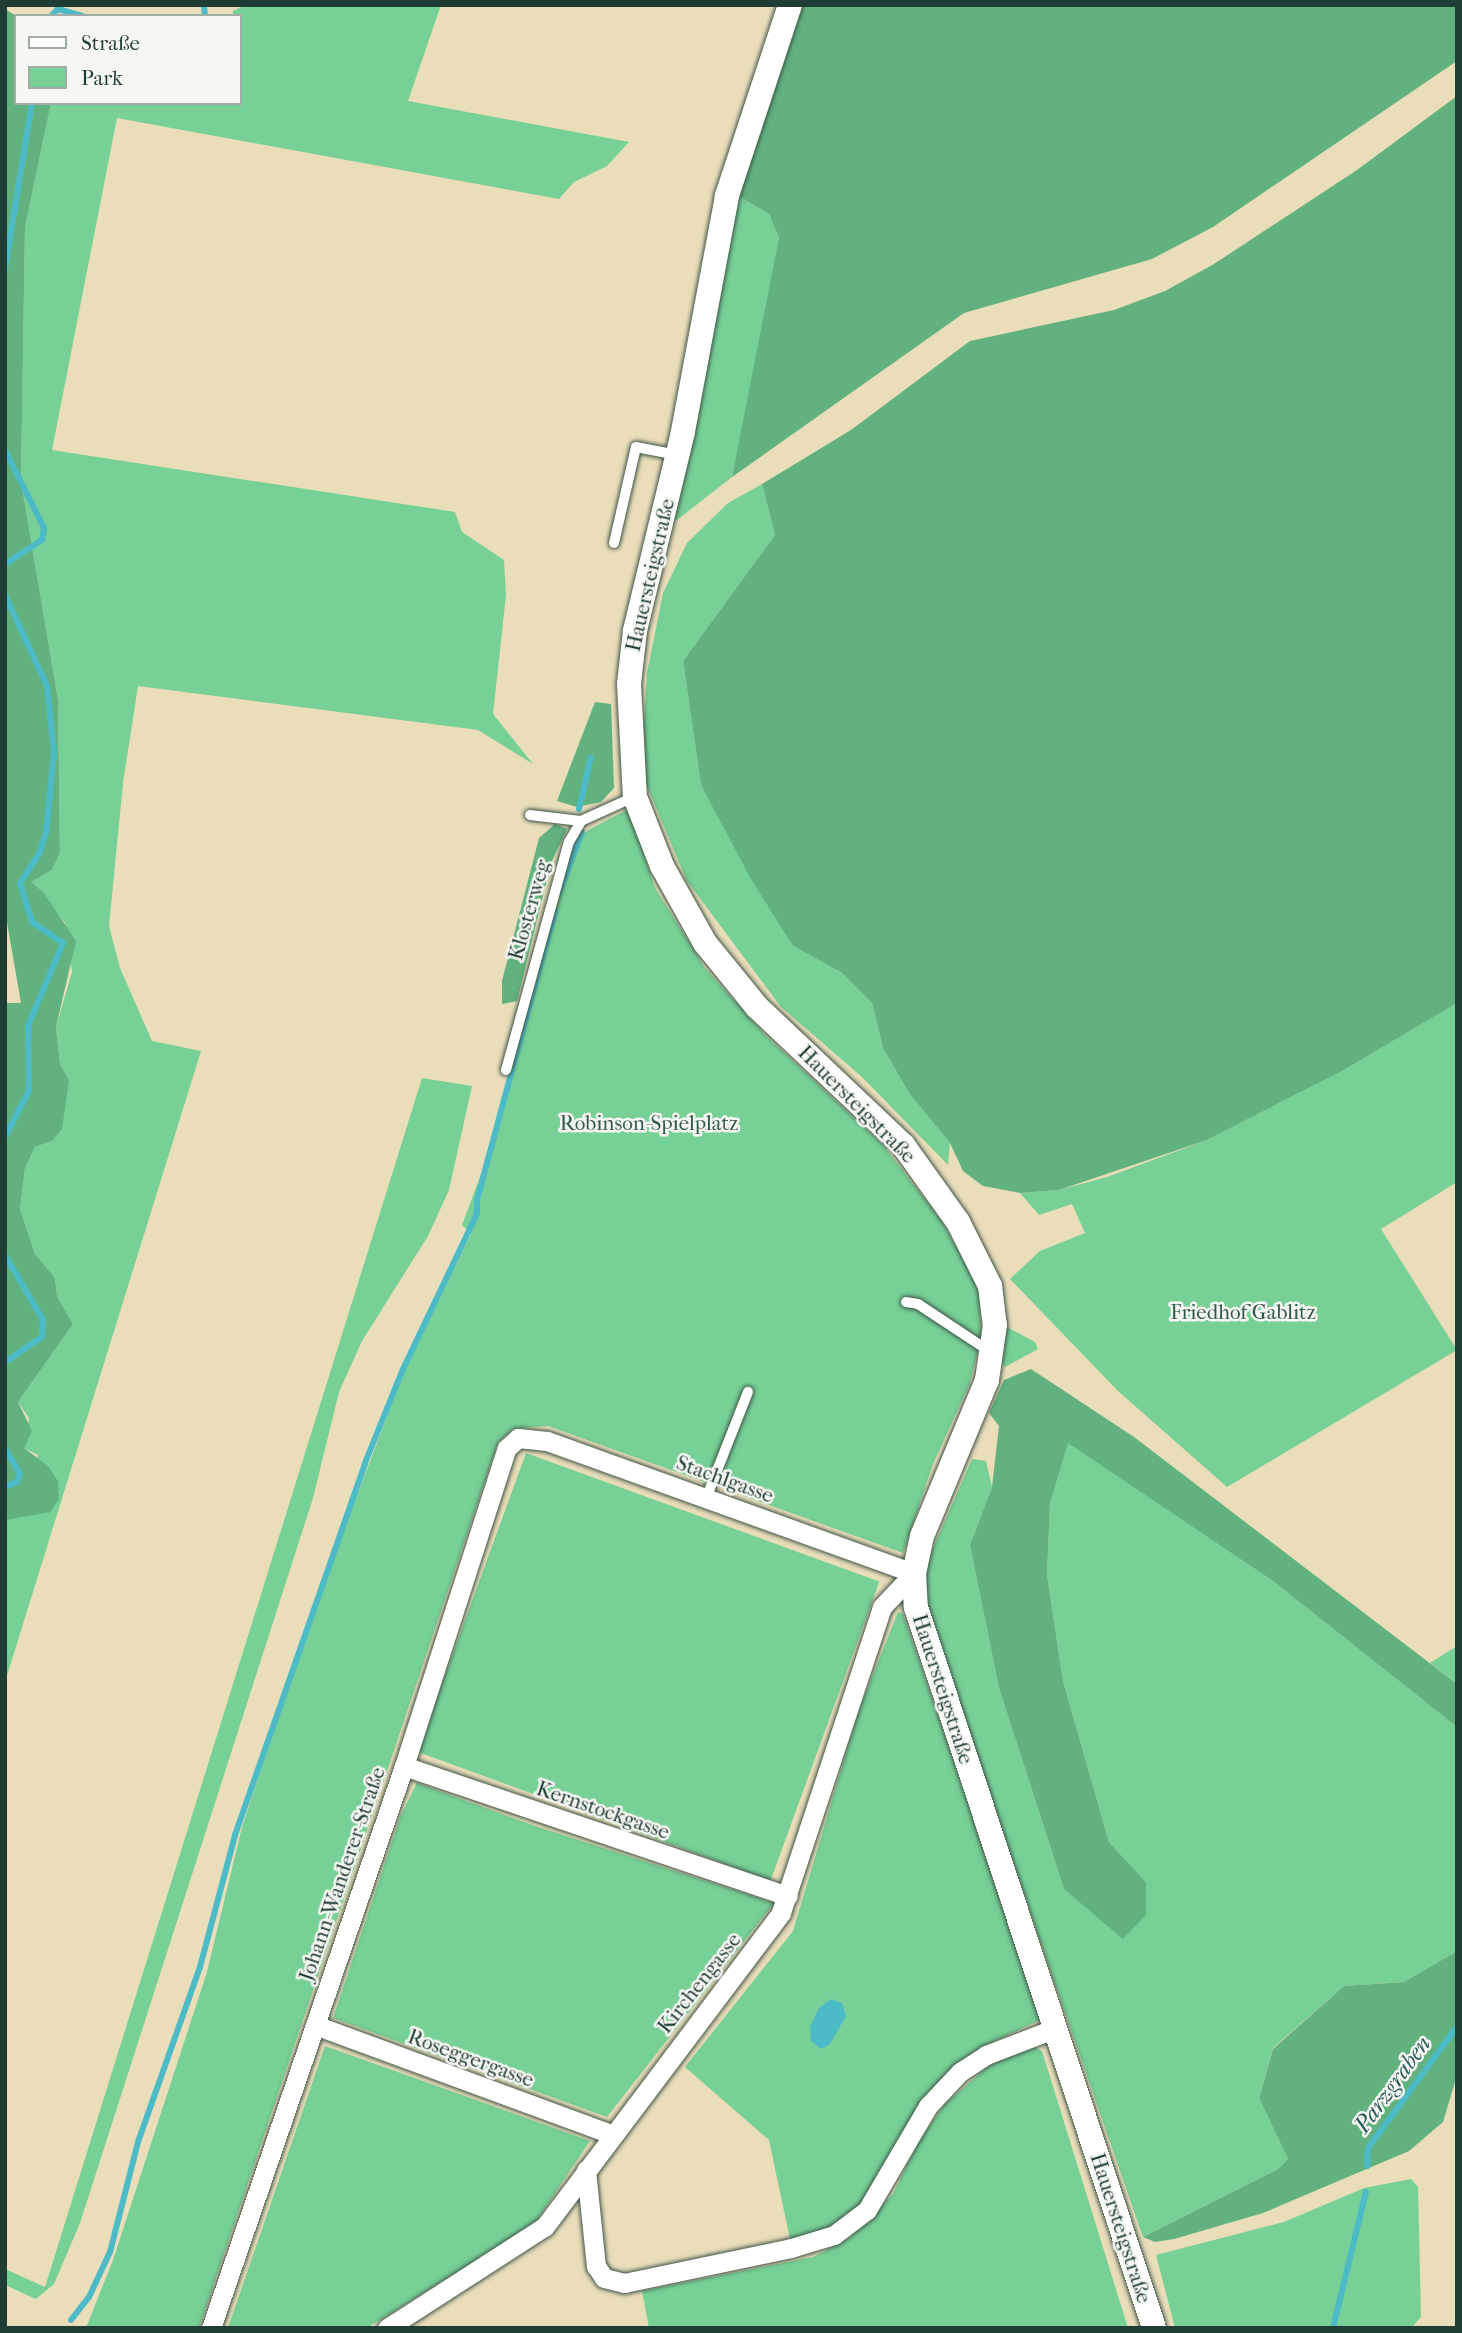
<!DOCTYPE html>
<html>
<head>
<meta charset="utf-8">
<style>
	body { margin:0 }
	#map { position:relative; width:1462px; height:2333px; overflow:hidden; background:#eaddba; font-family:"IM FELL French Canon",serif }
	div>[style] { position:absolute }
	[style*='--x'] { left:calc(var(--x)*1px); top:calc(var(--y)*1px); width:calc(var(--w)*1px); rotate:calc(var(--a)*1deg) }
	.green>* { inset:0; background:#77d096; transform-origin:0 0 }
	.forest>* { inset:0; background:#61b27f }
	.water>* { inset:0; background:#4dbbc7 }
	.stream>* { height:6px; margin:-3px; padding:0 3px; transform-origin:3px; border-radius:3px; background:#4dbbc7 }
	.roads { filter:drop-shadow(0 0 2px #3d5548) drop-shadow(0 0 2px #3d5548) }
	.service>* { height:10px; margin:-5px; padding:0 5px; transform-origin:5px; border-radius:5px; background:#fff }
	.minor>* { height:19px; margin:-9.5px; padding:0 9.5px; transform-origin:9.5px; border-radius:9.5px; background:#fff }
	.tertiary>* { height:24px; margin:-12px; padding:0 12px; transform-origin:12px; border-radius:12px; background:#fff }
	span { translate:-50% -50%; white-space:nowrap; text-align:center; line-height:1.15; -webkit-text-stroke:5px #f6f6f2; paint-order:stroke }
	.street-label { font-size:21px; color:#1f3d34 }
	.park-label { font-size:21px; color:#315a48 }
	.water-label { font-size:23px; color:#2a5c59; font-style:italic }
	.frame { position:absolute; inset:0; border:7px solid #1f3d34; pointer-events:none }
	.legend { position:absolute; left:14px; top:14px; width:228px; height:91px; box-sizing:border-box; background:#f6f6f2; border:2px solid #a0aca6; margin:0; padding:9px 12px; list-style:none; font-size:21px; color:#1f3d34 }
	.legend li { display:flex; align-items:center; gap:14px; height:35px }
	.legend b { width:35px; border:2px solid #a0aca6 }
</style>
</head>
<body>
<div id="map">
	<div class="green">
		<i style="clip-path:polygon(246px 5px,441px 5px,408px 101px,629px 142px,607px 166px,574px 182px,559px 199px,117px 118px,52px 450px,455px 512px,462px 532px,504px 560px,506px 595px,493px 714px,533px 764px,478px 730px,138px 686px,123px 783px,109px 926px,120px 968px,152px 1041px,201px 1051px,5px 1682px,5px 1520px,17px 1515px,38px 1455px,24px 1448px,29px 1418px,18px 1402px,73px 1324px,57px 1296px,55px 1278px,35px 1254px,20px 1209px,25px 1168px,35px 1147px,52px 1141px,69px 1080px,60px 1064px,56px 1027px,72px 972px,65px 923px,31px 882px,52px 870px,60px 853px,58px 700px,21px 481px,25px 227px,51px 103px,240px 103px,240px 16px,233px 16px,233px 11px)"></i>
		<i style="clip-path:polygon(738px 196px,769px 214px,779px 238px,766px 322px,732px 477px,677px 520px,673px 519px)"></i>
		<i style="clip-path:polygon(762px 484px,775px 535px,683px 661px,701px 785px,793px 946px,842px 973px,872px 1003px,883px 1048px,909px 1093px,950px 1143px,948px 1165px,862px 1077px,781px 1007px,687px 881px,641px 772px,647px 673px,663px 593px,687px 543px,728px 503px)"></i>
		<i style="clip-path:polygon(629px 809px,655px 888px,705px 968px,764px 1034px,883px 1145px,941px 1220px,979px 1286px,981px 1336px,970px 1383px,933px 1464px,903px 1553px,548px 1426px,513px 1429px,498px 1442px,199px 2328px,86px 2328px,113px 2260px,207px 1972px,242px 1827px,315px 1606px,405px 1369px,471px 1234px,462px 1225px,486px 1161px,573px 847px,588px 830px)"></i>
		<i style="clip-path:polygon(1457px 1003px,1457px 1182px,1381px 1229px,1457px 1350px,1227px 1487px,1118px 1391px,1010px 1279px,1040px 1251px,1085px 1233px,1072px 1204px,1039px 1215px,1020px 1193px,1059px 1190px,1107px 1177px,1207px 1140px,1344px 1070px)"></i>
		<i style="clip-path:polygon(422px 1078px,472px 1086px,449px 1190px,428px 1236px,362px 1341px,339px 1392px,313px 1498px,80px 2223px,54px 2284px,36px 2299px,5px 2285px,5px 2269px,45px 2287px)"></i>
		<i style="clip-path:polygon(1007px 1327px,1035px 1342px,1038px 1349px,1005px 1367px,1000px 1360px)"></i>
		<i style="clip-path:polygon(1068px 1442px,1273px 1581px,1457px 1727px,1457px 1951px,1404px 1982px,1344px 1986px,1273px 2048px,1259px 2098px,1288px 2159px,1278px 2169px,1143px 2237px,931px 1626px,924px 1569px,972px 1459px,986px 1461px,992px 1487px,970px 1545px,999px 1688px,1064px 1889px,1146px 1882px,1109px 1842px,1063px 1681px,1047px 1575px,1050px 1504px)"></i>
		<i style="left:526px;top:1453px;width:376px;height:318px;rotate:20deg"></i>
		<i style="clip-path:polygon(898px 1612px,903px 1614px,1042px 2019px,982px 2047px,875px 2187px,844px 2221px,791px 2244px,769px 2140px,685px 2067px,793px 1931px,859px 1710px)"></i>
		<i style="clip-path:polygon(1457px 1646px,1457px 1684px,1430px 1663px)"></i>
		<i style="clip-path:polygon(417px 1783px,535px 1826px,774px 1903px,607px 2117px,333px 2018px,401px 1815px)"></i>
		<i style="clip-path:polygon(1031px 2045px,1042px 2051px,1128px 2328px,649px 2328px,642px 2291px,813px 2257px,848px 2239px,893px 2194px,917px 2144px,944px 2105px,987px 2067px)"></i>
		<i style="clip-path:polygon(325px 2046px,590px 2141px,535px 2223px,367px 2328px,228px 2328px)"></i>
		<i style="clip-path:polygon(1411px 2179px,1418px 2187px,1421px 2317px,1411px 2328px,1175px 2328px,1156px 2255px,1284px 2222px,1364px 2188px)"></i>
	</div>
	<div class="forest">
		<i style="clip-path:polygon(802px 5px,1457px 5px,1457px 61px,1213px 227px,1152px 259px,964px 313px,732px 477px,779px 238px,769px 214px,738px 196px)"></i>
		<i style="clip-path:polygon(5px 9px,16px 16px,16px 103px,51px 103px,25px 227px,21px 481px,58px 700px,60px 853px,52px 870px,31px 882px,44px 893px,76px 941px,56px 1027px,60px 1064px,69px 1080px,62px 1129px,52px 1141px,35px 1147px,25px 1168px,20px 1209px,35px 1254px,55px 1278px,57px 1296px,73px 1324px,18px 1402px,32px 1431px,24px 1448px,48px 1466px,58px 1481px,59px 1499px,50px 1512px,5px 1520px,5px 1003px,21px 1003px,5px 911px)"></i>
		<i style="clip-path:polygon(1457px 96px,1457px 1003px,1344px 1070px,1207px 1140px,1059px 1190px,1020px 1193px,983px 1186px,963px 1171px,950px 1143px,909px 1093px,883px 1048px,872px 1003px,842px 973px,793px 946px,751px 879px,701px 785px,683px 661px,775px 535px,762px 484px,851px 430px,970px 341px,1114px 310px,1165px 291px,1214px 264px,1357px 170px)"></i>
		<i style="clip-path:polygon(595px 702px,611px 704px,614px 788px,601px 802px,577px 807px,557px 801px)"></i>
		<i style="clip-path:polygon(555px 824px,567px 829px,551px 863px,517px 1001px,502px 1004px,502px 981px,539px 838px)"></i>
		<i style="clip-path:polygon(1031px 1369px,1134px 1437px,1457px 1684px,1457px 1727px,1273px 1581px,1068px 1443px,1050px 1504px,1047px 1575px,1063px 1681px,1109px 1842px,1146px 1882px,1146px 1915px,1123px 1939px,1064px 1889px,999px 1688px,970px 1545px,992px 1487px,999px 1426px,989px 1413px,1004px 1380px)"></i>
		<i style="clip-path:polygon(1457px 1951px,1457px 2075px,1443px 2122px,1409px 2151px,1263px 2213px,1174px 2239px,1155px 2242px,1143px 2237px,1278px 2169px,1288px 2159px,1259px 2098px,1273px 2049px,1344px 1986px,1404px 1982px)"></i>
	</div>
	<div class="water">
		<i style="clip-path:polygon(831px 1999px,842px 2003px,846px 2016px,830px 2044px,821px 2049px,811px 2041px,810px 2027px,819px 2008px)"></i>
	</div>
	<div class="stream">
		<i style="--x:204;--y:5;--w:11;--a:85"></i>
		<i style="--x:51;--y:16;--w:10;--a:-45"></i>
		<i style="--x:58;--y:9;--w:25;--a:16"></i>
		<i style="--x:5;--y:269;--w:168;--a:-80.8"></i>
		<i style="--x:5;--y:450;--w:87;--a:63.4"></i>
		<i style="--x:44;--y:528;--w:12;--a:99"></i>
		<i style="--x:42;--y:540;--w:44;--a:147"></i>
		<i style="--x:5;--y:595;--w:100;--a:65.2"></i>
		<i style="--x:47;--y:686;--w:67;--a:84"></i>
		<i style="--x:54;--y:753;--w:80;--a:95.7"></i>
		<i style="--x:46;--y:833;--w:22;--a:108"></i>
		<i style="--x:39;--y:854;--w:35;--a:123"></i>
		<i style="--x:20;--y:883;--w:41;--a:72.9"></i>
		<i style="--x:32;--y:922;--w:37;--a:34"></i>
		<i style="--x:63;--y:943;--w:90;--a:112.9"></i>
		<i style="--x:28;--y:1026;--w:65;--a:89.1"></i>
		<i style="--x:29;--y:1091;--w:52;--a:117.6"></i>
		<i style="--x:579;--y:809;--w:53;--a:-77"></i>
		<i style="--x:559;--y:893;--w:65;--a:-69.3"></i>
		<i style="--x:5;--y:1255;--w:75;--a:59.7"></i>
		<i style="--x:43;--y:1320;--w:17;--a:93"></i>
		<i style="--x:42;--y:1337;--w:45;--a:146"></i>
		<i style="--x:5;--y:1448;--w:30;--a:60"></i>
		<i style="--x:20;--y:1474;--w:9;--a:111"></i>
		<i style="--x:17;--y:1482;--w:13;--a:157"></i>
		<i style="--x:1367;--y:2166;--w:18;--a:-87"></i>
		<i style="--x:1368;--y:2148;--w:150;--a:-53.7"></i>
		<i style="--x:71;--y:2320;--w:29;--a:-52"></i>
		<i style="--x:89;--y:2297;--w:50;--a:-65"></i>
		<i style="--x:110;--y:2252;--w:114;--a:-75.7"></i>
		<i style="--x:138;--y:2142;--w:186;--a:-70.5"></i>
		<i style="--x:200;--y:1967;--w:137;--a:-75.1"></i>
		<i style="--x:235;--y:1835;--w:394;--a:-70.7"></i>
		<i style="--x:365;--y:1463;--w:101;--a:-68"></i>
		<i style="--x:403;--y:1369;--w:172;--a:-64.5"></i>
		<i style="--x:477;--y:1214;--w:14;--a:-90"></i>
		<i style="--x:477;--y:1200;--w:300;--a:-74.9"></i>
		<i style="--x:1333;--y:2328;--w:140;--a:-76.4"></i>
	</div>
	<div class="roads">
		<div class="service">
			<i style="--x:614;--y:543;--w:98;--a:-77.1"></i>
			<i style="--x:636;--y:447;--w:42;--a:11"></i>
			<i style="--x:530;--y:815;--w:51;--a:6.7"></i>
			<i style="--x:506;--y:1070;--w:237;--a:-74.6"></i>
			<i style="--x:569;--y:842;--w:24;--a:-60"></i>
			<i style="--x:581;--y:821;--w:58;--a:-24.4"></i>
			<i style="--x:906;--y:1302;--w:12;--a:9"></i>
			<i style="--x:918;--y:1304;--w:85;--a:33.5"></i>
			<i style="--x:707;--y:1496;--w:112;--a:-68.5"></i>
		</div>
		<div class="minor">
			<i style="--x:404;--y:1766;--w:405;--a:18.7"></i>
			<i style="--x:315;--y:2025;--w:315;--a:20.2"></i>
			<i style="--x:586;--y:2170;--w:97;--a:84.1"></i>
			<i style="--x:596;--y:2266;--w:14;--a:56"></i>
			<i style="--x:604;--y:2278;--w:21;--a:14"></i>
			<i style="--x:624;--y:2283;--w:171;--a:-11.8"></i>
			<i style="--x:791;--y:2248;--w:45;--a:-16.8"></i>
			<i style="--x:834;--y:2235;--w:41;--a:-37.1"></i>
			<i style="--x:867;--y:2210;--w:121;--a:-59.6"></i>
			<i style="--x:928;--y:2106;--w:47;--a:-46.7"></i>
			<i style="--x:960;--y:2072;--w:31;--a:-33"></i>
			<i style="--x:986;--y:2055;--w:75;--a:-21.1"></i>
			<i style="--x:211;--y:2328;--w:594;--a:-71.05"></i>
			<i style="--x:404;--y:1766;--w:334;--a:-72.1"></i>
			<i style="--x:507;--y:1448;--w:15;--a:-42"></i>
			<i style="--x:518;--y:1438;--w:29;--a:6"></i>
			<i style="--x:547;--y:1441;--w:390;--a:19.8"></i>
			<i style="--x:914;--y:1573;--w:47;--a:133.3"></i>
			<i style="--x:882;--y:1607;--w:322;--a:108.3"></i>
			<i style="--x:781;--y:1913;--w:393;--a:127"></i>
			<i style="--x:544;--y:2227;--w:187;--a:147.2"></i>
		</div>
		<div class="tertiary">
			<i style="--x:790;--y:5;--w:201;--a:108.3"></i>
			<i style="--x:727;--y:196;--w:240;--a:100.6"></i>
			<i style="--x:683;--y:432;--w:205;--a:103.6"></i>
			<i style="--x:635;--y:631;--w:53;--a:96.5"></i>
			<i style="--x:629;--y:684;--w:113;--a:87"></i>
			<i style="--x:635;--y:797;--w:74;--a:68.6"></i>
			<i style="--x:662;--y:866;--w:88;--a:60.8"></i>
			<i style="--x:705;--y:943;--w:82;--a:50.9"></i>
			<i style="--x:757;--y:1007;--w:201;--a:43.4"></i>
			<i style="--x:903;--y:1145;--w:95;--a:54.5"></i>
			<i style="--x:958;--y:1222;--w:72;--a:63.4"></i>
			<i style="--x:990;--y:1286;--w:39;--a:83"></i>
			<i style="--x:995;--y:1325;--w:56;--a:98.3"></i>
			<i style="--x:987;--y:1380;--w:169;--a:112.6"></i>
			<i style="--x:922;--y:1536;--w:38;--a:102"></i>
			<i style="--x:914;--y:1573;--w:34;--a:87"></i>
			<i style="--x:916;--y:1607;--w:759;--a:71.73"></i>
		</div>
	</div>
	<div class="street-label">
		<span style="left:650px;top:575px;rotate:-77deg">Hauersteigstraße</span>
		<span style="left:529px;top:910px;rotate:-74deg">Klosterweg</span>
		<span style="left:857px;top:1104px;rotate:45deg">Hauersteigstraße</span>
		<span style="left:725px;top:1479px;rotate:20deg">Stachlgasse</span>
		<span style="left:943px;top:1689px;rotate:72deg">Hauersteigstraße</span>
		<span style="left:603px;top:1810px;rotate:19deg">Kernstockgasse</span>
		<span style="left:342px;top:1874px;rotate:-71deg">Johann-Wanderer-Straße</span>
		<span style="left:699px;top:1983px;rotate:-52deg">Kirchengasse</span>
		<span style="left:471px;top:2058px;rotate:20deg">Roseggergasse</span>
		<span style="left:1121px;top:2228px;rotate:72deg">Hauersteigstraße</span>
	</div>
	<div class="park-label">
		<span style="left:649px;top:1123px">Robinson-Spielplatz</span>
		<span style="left:1243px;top:1312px">Friedhof Gablitz</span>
	</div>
	<div class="water-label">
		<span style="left:1393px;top:2085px;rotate:-54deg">Parzgraben</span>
	</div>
	<div class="frame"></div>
	<ul class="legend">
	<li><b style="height:9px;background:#fff"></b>Straße</li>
	<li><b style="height:19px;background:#77d096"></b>Park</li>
	</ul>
</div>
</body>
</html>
